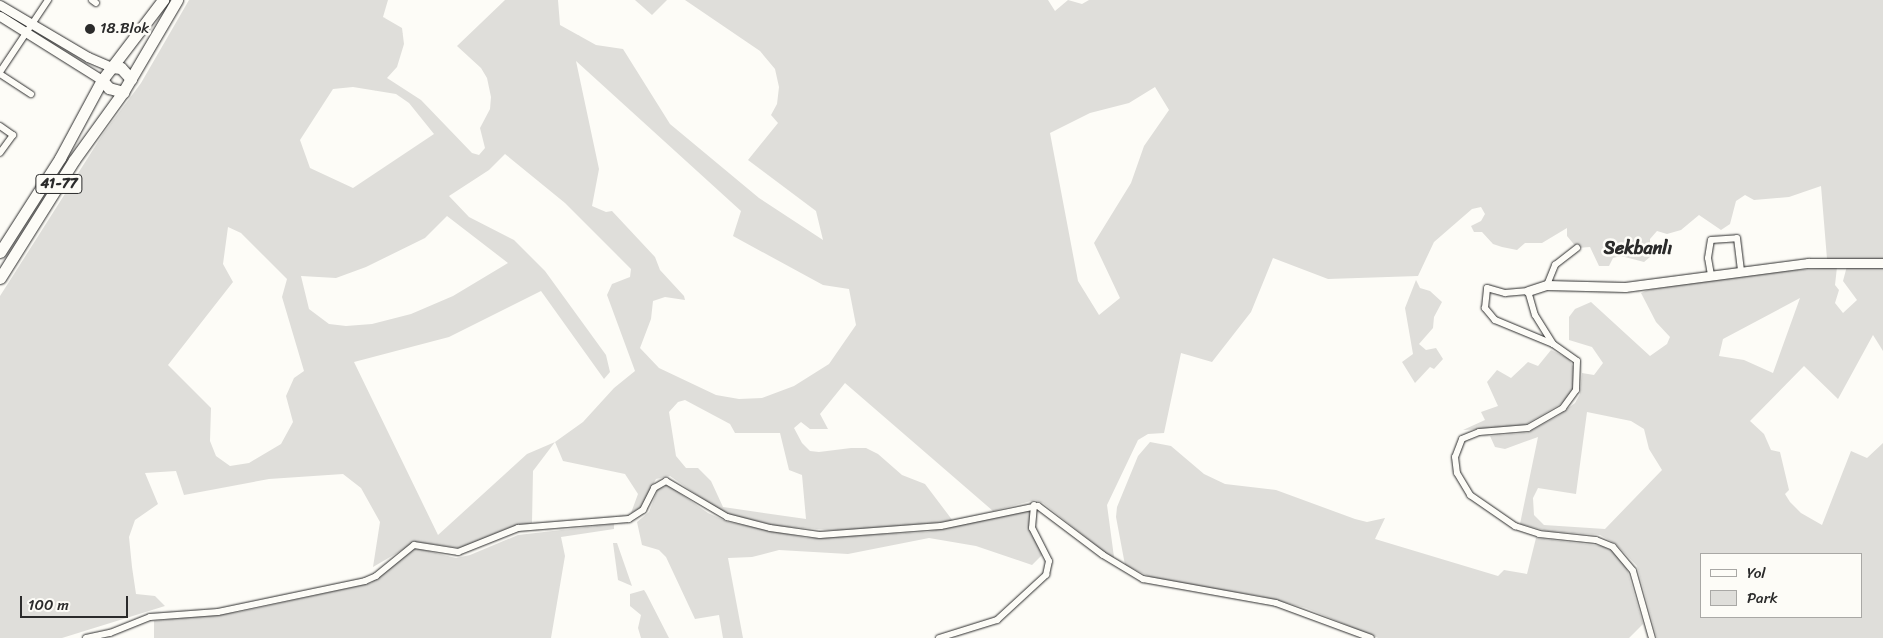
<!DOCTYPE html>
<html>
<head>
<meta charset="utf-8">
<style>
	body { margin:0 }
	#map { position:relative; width:1883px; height:638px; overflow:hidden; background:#fdfcf7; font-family:Sriracha,sans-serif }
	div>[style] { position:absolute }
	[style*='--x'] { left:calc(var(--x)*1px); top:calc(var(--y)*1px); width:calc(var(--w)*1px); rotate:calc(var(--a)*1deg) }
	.green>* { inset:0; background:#dfdeda }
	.roads { filter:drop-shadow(0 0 1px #2b2b2b) drop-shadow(0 0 1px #2b2b2b) }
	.street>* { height:6px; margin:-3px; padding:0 3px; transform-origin:3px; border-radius:3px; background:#fdfcf7 }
	.secondary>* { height:9px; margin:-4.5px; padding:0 4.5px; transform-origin:4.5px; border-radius:4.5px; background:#fdfcf7 }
	.highway>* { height:11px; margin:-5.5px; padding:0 5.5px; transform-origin:5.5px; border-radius:5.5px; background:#fdfcf7 }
	.dots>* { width:14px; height:14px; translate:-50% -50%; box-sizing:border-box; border:2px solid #fdfcf7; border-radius:50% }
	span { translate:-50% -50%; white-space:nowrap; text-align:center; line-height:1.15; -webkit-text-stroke:5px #fdfcf7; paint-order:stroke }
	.shield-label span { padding:1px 4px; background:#fdfcf7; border:1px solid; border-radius:4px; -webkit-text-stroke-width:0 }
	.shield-label { font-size:14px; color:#2b2b2b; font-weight:700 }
	.poi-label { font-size:15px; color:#2b2b2b }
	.left { translate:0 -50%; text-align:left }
	.quarter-label { font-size:18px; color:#2b2b2b; font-weight:700 }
	.legend { position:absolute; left:1700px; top:553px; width:162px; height:65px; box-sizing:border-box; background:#fdfcf7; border:1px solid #a9a8a5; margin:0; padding:6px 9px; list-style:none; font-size:15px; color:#2b2b2b }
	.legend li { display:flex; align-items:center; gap:10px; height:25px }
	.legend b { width:25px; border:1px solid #a9a8a5 }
	.scale { position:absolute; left:20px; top:596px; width:108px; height:22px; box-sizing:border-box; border:2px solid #2b2b2b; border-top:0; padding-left:6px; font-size:15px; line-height:18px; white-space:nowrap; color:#2b2b2b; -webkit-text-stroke:4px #fdfcf7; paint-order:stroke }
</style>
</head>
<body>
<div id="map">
	<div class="green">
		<i style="clip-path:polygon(evenodd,189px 0,388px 0,383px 17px,402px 28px,404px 44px,397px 67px,387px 78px,421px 100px,472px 153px,479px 155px,485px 148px,480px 128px,490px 109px,491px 97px,487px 78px,481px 68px,457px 46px,505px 0,558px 0,560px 25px,596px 45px,623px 49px,670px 124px,759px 198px,823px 240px,816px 211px,748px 160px,778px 123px,771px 115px,777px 104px,779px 87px,775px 69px,760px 51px,685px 0,1048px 0,1055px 11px,1068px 0,1082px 4px,1089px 0,1883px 0,1883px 261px,1827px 259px,1821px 186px,1789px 197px,1754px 200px,1745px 195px,1736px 201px,1730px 224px,1721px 230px,1699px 215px,1681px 230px,1667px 234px,1657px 231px,1650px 239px,1650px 257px,1644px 262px,1621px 256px,1613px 258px,1609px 266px,1599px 266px,1590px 247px,1577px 248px,1567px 236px,1567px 228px,1542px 243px,1525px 243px,1517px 250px,1502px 247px,1493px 244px,1482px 232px,1474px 232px,1471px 226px,1481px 221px,1485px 214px,1481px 207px,1472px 209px,1434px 242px,1418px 276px,1328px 279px,1273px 258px,1251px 312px,1212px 362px,1181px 353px,1164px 433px,1148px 434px,1138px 440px,1107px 505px,1114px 557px,1112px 558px,1043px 503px,1035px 500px,993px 511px,845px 383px,820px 414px,828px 429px,810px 429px,801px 422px,794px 428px,802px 443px,810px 451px,819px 452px,851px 448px,866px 448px,878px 454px,902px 475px,925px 484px,953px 521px,843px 531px,777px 526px,723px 513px,670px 476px,656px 479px,641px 507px,631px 513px,638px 494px,625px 474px,563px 461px,555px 442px,533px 471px,532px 523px,508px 528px,461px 548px,416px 542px,373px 567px,380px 522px,361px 488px,343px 474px,269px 479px,184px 495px,176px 471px,145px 473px,158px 504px,135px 520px,129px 537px,132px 567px,136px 594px,155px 596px,165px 606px,62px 638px,0 638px,0 296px,103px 134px,141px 83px,189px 0,576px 61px,741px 211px,733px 236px,823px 285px,849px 289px,856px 325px,829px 364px,794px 386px,762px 398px,739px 399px,716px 395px,659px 368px,640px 348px,651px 319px,653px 301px,665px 297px,685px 300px,684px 296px,660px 270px,655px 257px,612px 211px,606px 212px,592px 206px,599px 169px,576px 61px,189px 0,353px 87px,396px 94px,409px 103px,434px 134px,353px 188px,310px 168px,300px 140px,333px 89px,353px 87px,189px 0,1155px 87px,1169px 110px,1144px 146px,1131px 183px,1094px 243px,1120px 298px,1099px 315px,1078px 281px,1050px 133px,1090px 113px,1129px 103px,1155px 87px,189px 0,505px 154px,565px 203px,631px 269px,630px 277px,612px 284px,607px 295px,635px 371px,614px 388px,583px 422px,555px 442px,527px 454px,438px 535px,354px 362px,449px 337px,541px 291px,604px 379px,610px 372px,606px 355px,545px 271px,514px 240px,469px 217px,449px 196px,489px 170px,505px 154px,189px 0,447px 216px,508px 263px,453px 296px,411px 314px,372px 324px,346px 326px,329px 324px,309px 309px,301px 276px,336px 278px,366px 267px,425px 238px,447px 216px,189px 0,228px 227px,241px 233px,287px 279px,282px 297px,304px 371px,294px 378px,286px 396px,293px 422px,281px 444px,249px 463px,230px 466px,216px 456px,210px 441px,211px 408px,168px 365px,233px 282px,223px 264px,228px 227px,189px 0,685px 400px,730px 424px,735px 433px,780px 433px,789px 470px,802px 475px,806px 519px,723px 507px,711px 481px,698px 468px,686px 468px,676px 456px,669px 412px,678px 402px,685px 400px)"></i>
		<i style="clip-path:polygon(635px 0,667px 0,652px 15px)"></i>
		<i style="clip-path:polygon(evenodd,1847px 266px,1883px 267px,1883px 351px,1873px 335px,1838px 399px,1804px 366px,1750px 421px,1764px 434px,1771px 450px,1780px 452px,1789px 490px,1785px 494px,1790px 502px,1801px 513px,1822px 525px,1851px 451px,1867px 458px,1883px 443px,1883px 638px,1657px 638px,1637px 566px,1616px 544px,1600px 535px,1548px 531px,1520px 524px,1538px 437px,1505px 449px,1495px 447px,1490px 436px,1527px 433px,1558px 416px,1575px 403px,1580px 394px,1582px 373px,1594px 375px,1603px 363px,1592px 347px,1569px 340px,1569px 317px,1575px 309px,1591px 302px,1650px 356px,1667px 344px,1670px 337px,1656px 322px,1641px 293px,1648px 290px,1745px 274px,1837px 267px,1835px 285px,1839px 290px,1835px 303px,1843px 313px,1857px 300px,1843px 281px,1847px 266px,1800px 298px,1773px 373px,1744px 360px,1719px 356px,1723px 339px,1800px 298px,1847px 266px,1587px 412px,1631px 421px,1644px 429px,1649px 449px,1662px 470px,1605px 529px,1544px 525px,1534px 515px,1533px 498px,1538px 488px,1576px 494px,1587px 412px,1847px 266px,1702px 554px,1862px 554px,1862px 617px,1702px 617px,1702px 554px)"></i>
		<i style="clip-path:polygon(1416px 280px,1420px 288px,1430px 291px,1442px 302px,1434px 317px,1433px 328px,1419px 344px,1426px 350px,1436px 348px,1443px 359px,1434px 369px,1430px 367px,1415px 383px,1402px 362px,1413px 354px,1405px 308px)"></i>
		<i style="clip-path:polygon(1551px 350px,1569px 359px,1574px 368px,1573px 391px,1564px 402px,1521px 427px,1463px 430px,1485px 420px,1481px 412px,1498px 406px,1487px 382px,1497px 370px,1511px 378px,1528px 362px,1538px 366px)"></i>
		<i style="clip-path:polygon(1150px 442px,1171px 446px,1204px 474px,1225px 484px,1276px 490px,1355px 519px,1367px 522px,1385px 518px,1375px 539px,1498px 576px,1504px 570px,1527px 574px,1536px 538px,1602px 546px,1614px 552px,1626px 566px,1643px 624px,1629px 638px,1378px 638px,1306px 608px,1260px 596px,1157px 580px,1125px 565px,1116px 517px,1117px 507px,1138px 456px)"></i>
		<i style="clip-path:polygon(668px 485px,708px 513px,728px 522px,807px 538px,927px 532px,1031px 509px,1031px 534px,1043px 554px,1032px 565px,976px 546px,929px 538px,848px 554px,779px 550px,752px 557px,728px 558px,743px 638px,723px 638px,719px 615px,695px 619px,666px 557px,659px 550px,642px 545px,637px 522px,649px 512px,658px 489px)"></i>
		<i style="clip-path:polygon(614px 524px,614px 529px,561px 537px,565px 556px,551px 638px,154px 638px,154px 621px,239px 612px,371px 583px,415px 548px,456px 558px,470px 555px,518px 535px)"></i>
		<i style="clip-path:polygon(613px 543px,617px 543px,632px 586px,618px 580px)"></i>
		<i style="clip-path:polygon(644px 590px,646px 593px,669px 638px,641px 638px,638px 628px,641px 615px,630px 606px,630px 594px)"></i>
	</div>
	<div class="roads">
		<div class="street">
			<i style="--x:92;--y:0;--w:5;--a:37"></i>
			<i style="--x:0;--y:72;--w:87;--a:-56.3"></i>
			<i style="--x:0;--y:74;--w:37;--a:33"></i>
			<i style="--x:0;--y:126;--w:16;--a:35"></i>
			<i style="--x:13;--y:135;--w:22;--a:126"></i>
			<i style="--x:1711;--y:275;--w:17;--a:-100"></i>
			<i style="--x:1708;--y:258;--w:18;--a:-81"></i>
			<i style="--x:1711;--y:240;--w:26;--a:-4"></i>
			<i style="--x:1737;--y:238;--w:34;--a:83"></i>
			<i style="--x:1547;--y:285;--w:22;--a:-68"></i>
			<i style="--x:1555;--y:265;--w:28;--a:-38"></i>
			<i style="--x:1553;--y:344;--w:63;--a:-157.5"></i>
			<i style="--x:1495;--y:320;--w:16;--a:-130"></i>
			<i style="--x:1485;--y:308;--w:20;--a:-84"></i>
			<i style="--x:1487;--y:288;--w:19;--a:16"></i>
			<i style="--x:1505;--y:293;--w:23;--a:-5"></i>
			<i style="--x:1528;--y:291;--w:25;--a:74"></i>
			<i style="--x:1535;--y:315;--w:34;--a:58"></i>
			<i style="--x:1553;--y:344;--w:29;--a:35"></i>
			<i style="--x:1577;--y:361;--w:29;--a:92"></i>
			<i style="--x:1576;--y:390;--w:22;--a:126"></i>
			<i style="--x:1563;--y:408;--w:40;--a:150.3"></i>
			<i style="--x:1528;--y:428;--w:49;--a:175.3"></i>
			<i style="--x:1479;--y:432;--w:18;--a:158"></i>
			<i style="--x:1462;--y:439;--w:19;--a:111"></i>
			<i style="--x:1455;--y:457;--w:16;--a:83"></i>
			<i style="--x:1457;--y:473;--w:26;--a:59"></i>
			<i style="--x:1470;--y:495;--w:55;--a:34.6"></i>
			<i style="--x:1515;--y:526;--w:25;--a:18"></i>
			<i style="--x:1539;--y:534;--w:57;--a:6"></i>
			<i style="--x:1596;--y:540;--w:18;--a:22"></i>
			<i style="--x:1613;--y:547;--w:31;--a:50"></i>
			<i style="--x:1633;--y:571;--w:70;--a:74.2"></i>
			<i style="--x:86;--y:638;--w:25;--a:-12"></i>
			<i style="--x:110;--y:633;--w:43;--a:-21.8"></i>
			<i style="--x:150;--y:617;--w:68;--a:-4.2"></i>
			<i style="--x:218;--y:612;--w:150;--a:-11.9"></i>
			<i style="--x:365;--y:581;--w:12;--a:-24"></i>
			<i style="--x:376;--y:576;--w:49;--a:-39.2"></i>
			<i style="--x:414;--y:545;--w:45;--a:9"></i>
			<i style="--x:458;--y:552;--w:65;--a:-21.8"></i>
			<i style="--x:518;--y:528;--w:111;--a:-4.6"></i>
			<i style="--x:629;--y:519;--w:17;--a:-33"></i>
			<i style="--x:643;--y:510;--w:25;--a:-63"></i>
			<i style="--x:654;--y:488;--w:14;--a:-30"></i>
			<i style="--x:666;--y:481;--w:71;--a:30.5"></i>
			<i style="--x:727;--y:517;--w:44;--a:14.3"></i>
			<i style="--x:770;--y:528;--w:50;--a:8"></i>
			<i style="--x:820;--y:535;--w:121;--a:-4.3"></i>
			<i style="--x:941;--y:526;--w:99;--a:-11.7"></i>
			<i style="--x:1038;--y:506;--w:81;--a:37"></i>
			<i style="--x:1103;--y:555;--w:47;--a:31"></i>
			<i style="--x:1143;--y:579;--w:135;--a:10.2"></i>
			<i style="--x:1276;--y:603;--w:101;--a:20.2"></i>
			<i style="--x:939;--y:638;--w:61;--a:-17.2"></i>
			<i style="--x:997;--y:620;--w:67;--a:-42.6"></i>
			<i style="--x:1046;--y:575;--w:14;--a:-78"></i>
			<i style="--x:1049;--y:561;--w:37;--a:-117"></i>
			<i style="--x:1032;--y:528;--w:23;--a:-85"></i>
		</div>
		<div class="secondary">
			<i style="--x:0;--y:5;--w:102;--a:30.6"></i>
			<i style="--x:88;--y:57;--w:25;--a:23"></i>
			<i style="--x:0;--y:16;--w:120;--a:32.1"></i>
			<i style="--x:1528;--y:291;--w:20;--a:-18"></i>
			<i style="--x:1547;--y:285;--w:78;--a:1.5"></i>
			<i style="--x:1625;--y:287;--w:185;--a:-7.5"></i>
			<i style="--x:1808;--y:263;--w:75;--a:0"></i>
		</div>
		<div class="highway">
			<i style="--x:111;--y:67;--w:10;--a:6"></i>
			<i style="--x:121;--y:68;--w:15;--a:48"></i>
			<i style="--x:102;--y:80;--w:11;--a:49"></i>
			<i style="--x:109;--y:88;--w:15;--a:16"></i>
			<i style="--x:0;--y:252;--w:112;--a:-57.4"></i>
			<i style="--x:60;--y:158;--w:89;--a:-61.7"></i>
			<i style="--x:102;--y:80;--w:101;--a:-52.7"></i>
			<i style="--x:0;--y:278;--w:139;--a:-57.9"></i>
			<i style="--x:74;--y:160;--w:84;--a:-54.2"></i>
			<i style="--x:123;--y:92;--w:107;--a:-59.6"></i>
		</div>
	</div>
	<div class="dots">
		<i style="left:90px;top:29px;background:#2b2b2b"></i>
	</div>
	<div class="shield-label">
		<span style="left:59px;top:184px">41-77</span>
	</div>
	<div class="poi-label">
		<span class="left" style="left:100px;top:29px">18.Blok</span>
	</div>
	<div class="quarter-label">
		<span style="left:1638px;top:248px">Sekbanlı</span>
	</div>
	<ul class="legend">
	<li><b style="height:6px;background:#fdfcf7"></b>Yol</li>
	<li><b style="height:14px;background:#dfdeda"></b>Park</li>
	</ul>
	<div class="scale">100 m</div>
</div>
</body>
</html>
